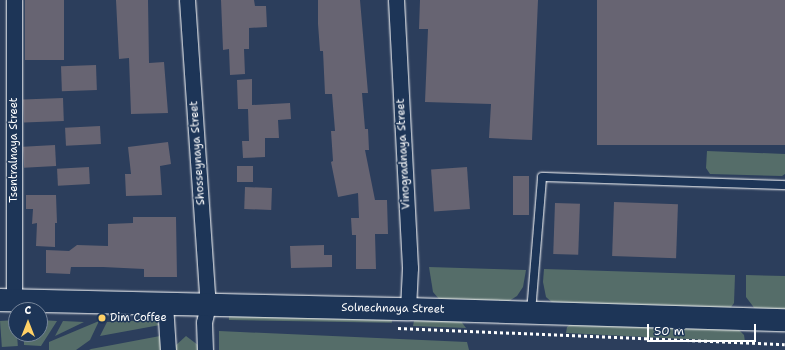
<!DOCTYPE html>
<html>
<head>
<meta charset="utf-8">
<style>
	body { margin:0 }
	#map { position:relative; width:785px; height:350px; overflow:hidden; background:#2c3e5c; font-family:"Shantell Sans",sans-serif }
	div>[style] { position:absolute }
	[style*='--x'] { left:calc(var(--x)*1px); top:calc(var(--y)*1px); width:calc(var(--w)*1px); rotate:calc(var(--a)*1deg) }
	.green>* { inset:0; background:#556d69; transform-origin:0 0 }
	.building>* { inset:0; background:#676472; transform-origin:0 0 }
	.path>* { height:2.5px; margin-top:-1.25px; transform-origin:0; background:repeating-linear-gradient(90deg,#fff 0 3px,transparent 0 6px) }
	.roads { filter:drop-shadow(0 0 1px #fff) drop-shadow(0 0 1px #fff) }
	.lane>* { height:8px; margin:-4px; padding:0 4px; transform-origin:4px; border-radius:4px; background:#1d3557 }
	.street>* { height:15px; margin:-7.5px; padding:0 7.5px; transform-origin:7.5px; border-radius:7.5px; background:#1d3557 }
	.secondary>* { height:22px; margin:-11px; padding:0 11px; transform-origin:11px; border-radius:11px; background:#1d3557 }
	.dots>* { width:11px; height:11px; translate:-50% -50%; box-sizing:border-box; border:2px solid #1d3557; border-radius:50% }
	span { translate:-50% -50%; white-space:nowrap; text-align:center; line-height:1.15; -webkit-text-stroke:3px #1d3557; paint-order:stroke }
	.street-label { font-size:11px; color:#fff }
	.poi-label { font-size:11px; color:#fff }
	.left { translate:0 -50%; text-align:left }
	.north { position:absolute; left:8px; top:302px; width:40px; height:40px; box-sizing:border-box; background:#1d3557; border:1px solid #77869a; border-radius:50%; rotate:0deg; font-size:11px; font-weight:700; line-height:16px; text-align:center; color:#fff }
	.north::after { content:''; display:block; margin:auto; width:14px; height:18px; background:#ffd166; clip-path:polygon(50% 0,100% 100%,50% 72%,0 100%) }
	.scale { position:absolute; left:647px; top:324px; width:109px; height:18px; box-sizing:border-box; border:2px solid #fff; border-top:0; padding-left:5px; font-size:12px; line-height:14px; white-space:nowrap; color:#fff; -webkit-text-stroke:3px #1d3557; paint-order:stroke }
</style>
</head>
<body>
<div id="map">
	<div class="green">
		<i style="clip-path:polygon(707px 151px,785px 154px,785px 174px,782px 176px,710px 174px,706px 168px)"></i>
		<i style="clip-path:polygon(429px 267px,526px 270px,523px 287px,517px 296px,509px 301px,439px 299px,433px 292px)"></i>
		<i style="clip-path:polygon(544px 269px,735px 275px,734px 303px,729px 310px,554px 304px,546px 297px,543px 282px)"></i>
		<i style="clip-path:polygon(746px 275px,785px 276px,785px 310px,755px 309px,746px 297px)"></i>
		<i style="left:229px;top:314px;width:163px;height:6px;rotate:1deg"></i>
		<i style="clip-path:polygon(420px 317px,460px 320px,466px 328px,413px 326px,414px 321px)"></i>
		<i style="left:16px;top:320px;width:26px;height:16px;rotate:86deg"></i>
		<i style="clip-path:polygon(40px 320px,57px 321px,41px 346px,24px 345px,24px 334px,40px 334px)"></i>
		<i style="clip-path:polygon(153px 320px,160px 325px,100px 336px,107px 322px)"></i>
		<i style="clip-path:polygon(63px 321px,84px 322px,55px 336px)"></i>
		<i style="clip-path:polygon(99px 321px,90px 340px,76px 350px,49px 350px,49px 342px)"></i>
		<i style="clip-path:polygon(572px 323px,739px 330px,744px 335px,745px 342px,566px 333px,567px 327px)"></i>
		<i style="clip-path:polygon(219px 331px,467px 342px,469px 350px,219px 350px)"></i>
		<i style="clip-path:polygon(160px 336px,163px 350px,89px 350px,91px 349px)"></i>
		<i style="clip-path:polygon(186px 336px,198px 345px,198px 350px,175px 350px,175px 346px)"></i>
	</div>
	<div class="building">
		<i style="left:25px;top:0;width:39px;height:60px"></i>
		<i style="clip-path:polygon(116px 0,148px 0,149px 63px,164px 62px,168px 113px,131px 114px,129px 58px,119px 59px)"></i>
		<i style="clip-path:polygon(221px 0,254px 0,255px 6px,266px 6px,267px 27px,249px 28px,249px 49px,244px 49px,245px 74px,230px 75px,229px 49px,223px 50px)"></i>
		<i style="clip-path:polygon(318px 0,360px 0,368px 93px,362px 93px,365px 129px,368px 129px,369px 150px,365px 150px,375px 200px,387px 200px,388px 234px,375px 234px,376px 269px,356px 269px,356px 235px,352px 235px,351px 218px,359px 218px,358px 193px,338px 197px,331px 162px,333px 161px,331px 131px,335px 131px,332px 94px,325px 94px,323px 51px,320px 51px,318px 24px)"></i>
		<i style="clip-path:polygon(420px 0,538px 0,532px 140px,489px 138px,491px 104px,425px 102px,428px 29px,419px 29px)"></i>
		<i style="left:597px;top:0;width:188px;height:145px"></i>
		<i style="left:96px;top:65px;width:25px;height:35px;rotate:88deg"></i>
		<i style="clip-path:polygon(252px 79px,252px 105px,290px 103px,291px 119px,278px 120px,279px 138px,265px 138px,265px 157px,243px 158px,242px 141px,249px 141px,248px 109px,238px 109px,237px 80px)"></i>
		<i style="left:63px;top:98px;width:23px;height:40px;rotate:88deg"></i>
		<i style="left:100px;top:126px;width:18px;height:35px;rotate:87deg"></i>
		<i style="clip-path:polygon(168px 142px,171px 164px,160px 166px,162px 195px,126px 196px,125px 174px,131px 174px,128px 147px)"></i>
		<i style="left:55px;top:145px;width:21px;height:32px;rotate:87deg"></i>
		<i style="left:237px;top:166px;width:16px;height:16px"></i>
		<i style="left:89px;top:167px;width:17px;height:32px;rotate:87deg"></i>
		<i style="left:467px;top:167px;width:42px;height:36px;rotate:86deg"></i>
		<i style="left:513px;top:176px;width:16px;height:39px"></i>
		<i style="left:245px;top:187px;width:27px;height:22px;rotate:2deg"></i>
		<i style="clip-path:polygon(26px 195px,56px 195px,57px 223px,55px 223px,55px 247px,36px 246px,37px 223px,32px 224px,33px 209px,26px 209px)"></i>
		<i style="left:614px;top:202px;width:64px;height:54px;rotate:2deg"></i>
		<i style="left:555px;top:203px;width:25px;height:51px;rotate:2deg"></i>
		<i style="clip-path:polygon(133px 217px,176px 217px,177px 277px,144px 277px,144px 269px,103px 267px,71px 267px,70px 274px,46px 273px,46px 250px,69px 251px,77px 245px,108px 246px,108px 224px,133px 223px)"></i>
		<i style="clip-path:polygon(324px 245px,324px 255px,332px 255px,332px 267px,291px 268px,290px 246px)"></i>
	</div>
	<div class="path">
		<i style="--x:398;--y:328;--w:387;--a:2.4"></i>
	</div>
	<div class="roads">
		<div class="lane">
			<i style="--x:531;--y:312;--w:135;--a:-85.3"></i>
			<i style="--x:542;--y:177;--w:243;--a:1.9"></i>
		</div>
		<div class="street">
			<i style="--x:187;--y:0;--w:306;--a:86.1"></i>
			<i style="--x:208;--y:305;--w:17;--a:103"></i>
			<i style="--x:204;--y:322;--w:28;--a:88"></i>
			<i style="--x:396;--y:0;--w:268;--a:87"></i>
			<i style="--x:410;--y:268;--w:41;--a:92.8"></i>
			<i style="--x:14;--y:300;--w:300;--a:-90"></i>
			<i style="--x:165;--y:304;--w:46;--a:86.3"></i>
		</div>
		<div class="secondary">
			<i style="--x:0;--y:300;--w:408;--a:1.3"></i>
			<i style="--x:408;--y:309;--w:377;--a:1.7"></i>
		</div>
	</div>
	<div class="dots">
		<i style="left:102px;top:318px;background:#ffd166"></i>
	</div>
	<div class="street-label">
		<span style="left:14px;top:150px;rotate:-90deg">Tsentralnaya Street</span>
		<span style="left:198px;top:153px;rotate:-94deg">Shosseynaya Street</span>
		<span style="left:404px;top:154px;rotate:-93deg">Vinogradnaya Street</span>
		<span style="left:393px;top:309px;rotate:1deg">Solnechnaya Street</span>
	</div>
	<div class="poi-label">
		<span class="left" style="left:110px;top:318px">Dim Coffee</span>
	</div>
	<div class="north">С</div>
	<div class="scale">50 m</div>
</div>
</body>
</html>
